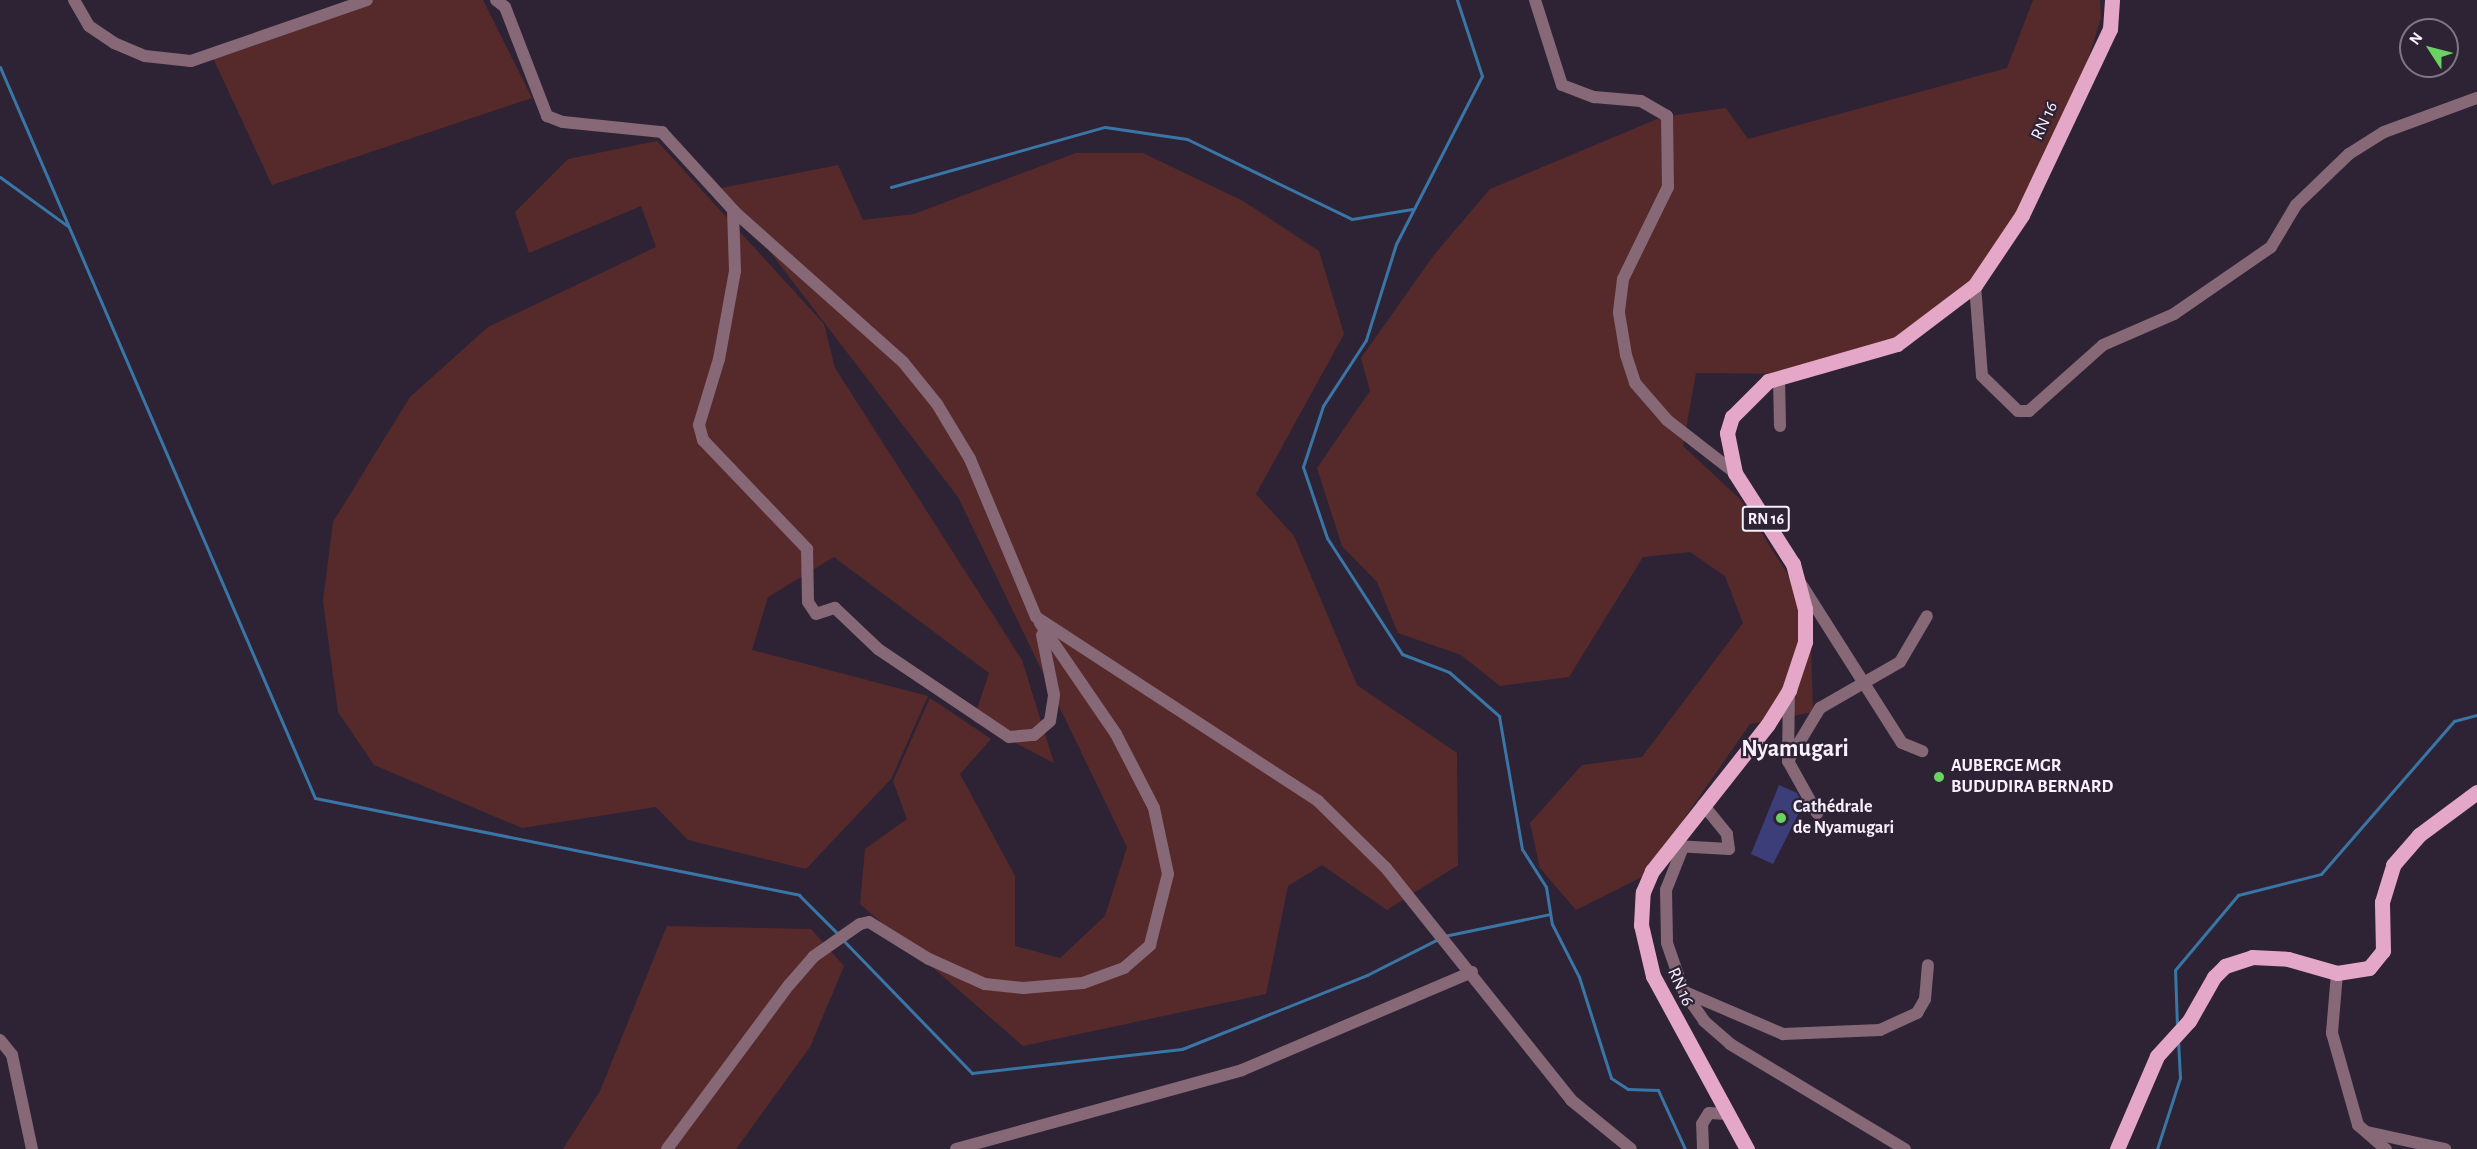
<!DOCTYPE html>
<html>
<head>
<meta charset="utf-8">
<style>
	body { margin:0 }
	#map { position:relative; width:2477px; height:1149px; overflow:hidden; background:#2e2335; font-family:"Alegreya Sans",sans-serif }
	div>[style] { position:absolute }
	[style*='--x'] { left:calc(var(--x)*1px); top:calc(var(--y)*1px); width:calc(var(--w)*1px); rotate:calc(var(--a)*1deg) }
	.green>* { inset:0; background:#562a2a }
	.stream>* { height:3px; margin:-1.5px; padding:0 1.5px; transform-origin:1.5px; border-radius:1.5px; background:#3976a6 }
	.building>* { inset:0; background:#3b3e79 }
	.minor>* { height:12px; margin:-6px; padding:0 6px; transform-origin:6px; border-radius:6px; background:#866877 }
	.major>* { height:15px; margin:-7.5px; padding:0 7.5px; transform-origin:7.5px; border-radius:7.5px; background:#e5a7c7 }
	.dots>* { width:16px; height:16px; translate:-50% -50%; box-sizing:border-box; border:3px solid #2e2335; border-radius:50% }
	span { translate:-50% -50%; white-space:nowrap; text-align:center; line-height:1.15; -webkit-text-stroke:4.5px #2e2335; paint-order:stroke }
	.shield-label span { padding:2px 4px; background:#2e2335; border:2px solid; border-radius:4px; -webkit-text-stroke-width:0 }
	.shield-label { font-size:16px; color:#f8f0fd; font-weight:700 }
	.street-label { font-size:18px; color:#f8f0fd }
	.poi-label { font-size:18px; color:#f8f0fd; font-weight:700 }
	.left { translate:0 -50%; text-align:left }
	.district-label { font-size:24px; color:#f8f0fd; font-weight:700 }
	.north { position:absolute; left:2399px; top:18px; width:60px; height:60px; box-sizing:border-box; background:#2e2335; border:2px solid #7f7585; border-radius:50%; rotate:306deg; font-size:16px; font-weight:700; line-height:24px; text-align:center; color:#f8f0fd }
	.north::after { content:''; display:block; margin:auto; width:21px; height:27px; background:#6bd362; clip-path:polygon(50% 0,100% 100%,50% 72%,0 100%) }
</style>
</head>
<body>
<div id="map">
	<div class="green">
		<i style="clip-path:polygon(354px 0,483px 0,532px 98px,272px 185px,213px 58px)"></i>
		<i style="clip-path:polygon(2033px 0,2100px 0,2101px 18px,2063px 139px,1992px 268px,1911px 344px,1823px 374px,1696px 373px,1683px 446px,1741px 500px,1810px 610px,1813px 712px,1750px 724px,1644px 876px,1576px 910px,1540px 868px,1530px 823px,1582px 765px,1642px 757px,1743px 623px,1725px 576px,1690px 552px,1643px 557px,1569px 677px,1500px 686px,1461px 655px,1398px 633px,1377px 582px,1342px 546px,1317px 468px,1370px 391px,1361px 358px,1434px 255px,1490px 189px,1662px 117px,1726px 108px,1748px 139px,2007px 68px)"></i>
		<i style="clip-path:polygon(657px 141px,824px 324px,835px 368px,1022px 660px,1054px 763px,973px 721px,989px 673px,834px 557px,768px 597px,752px 650px,928px 696px,891px 779px,806px 869px,688px 840px,656px 807px,522px 828px,374px 765px,338px 712px,323px 601px,333px 522px,410px 397px,488px 327px,656px 247px,641px 206px,529px 253px,515px 212px,568px 159px)"></i>
		<i style="clip-path:polygon(1076px 153px,1143px 153px,1243px 201px,1319px 251px,1344px 334px,1256px 494px,1294px 536px,1357px 685px,1457px 753px,1458px 865px,1387px 910px,1322px 865px,1288px 886px,1266px 994px,1023px 1046px,860px 904px,865px 849px,907px 819px,893px 781px,930px 698px,991px 739px,960px 774px,1015px 876px,1015px 946px,1060px 958px,1105px 916px,1127px 847px,958px 497px,721px 188px,838px 165px,863px 220px,914px 214px)"></i>
		<i style="clip-path:polygon(667px 926px,811px 929px,844px 966px,810px 1047px,736px 1149px,563px 1149px,600px 1091px)"></i>
	</div>
	<div class="stream">
		<i style="--x:1457;--y:0;--w:80;--a:71.8"></i>
		<i style="--x:1482;--y:76;--w:189;--a:117.1"></i>
		<i style="--x:1396;--y:244;--w:101;--a:107.4"></i>
		<i style="--x:1366;--y:340;--w:79;--a:123.1"></i>
		<i style="--x:1323;--y:406;--w:64;--a:108.2"></i>
		<i style="--x:1303;--y:467;--w:75;--a:71.3"></i>
		<i style="--x:1327;--y:538;--w:138;--a:57.1"></i>
		<i style="--x:1402;--y:654;--w:50;--a:21"></i>
		<i style="--x:1449;--y:672;--w:67;--a:41.3"></i>
		<i style="--x:1499;--y:716;--w:135;--a:80.2"></i>
		<i style="--x:1522;--y:849;--w:45;--a:57.7"></i>
		<i style="--x:1546;--y:887;--w:37;--a:81"></i>
		<i style="--x:1552;--y:924;--w:59;--a:63"></i>
		<i style="--x:1579;--y:977;--w:106;--a:72.4"></i>
		<i style="--x:1611;--y:1078;--w:20;--a:33"></i>
		<i style="--x:1628;--y:1089;--w:30;--a:2"></i>
		<i style="--x:1658;--y:1090;--w:65;--a:65.4"></i>
		<i style="--x:0;--y:67;--w:796;--a:66.69"></i>
		<i style="--x:315;--y:798;--w:494;--a:11.3"></i>
		<i style="--x:799;--y:895;--w:55;--a:45"></i>
		<i style="--x:0;--y:177;--w:85;--a:35.9"></i>
		<i style="--x:891;--y:187;--w:222;--a:-15.7"></i>
		<i style="--x:1105;--y:127;--w:83;--a:8.3"></i>
		<i style="--x:1187;--y:139;--w:183;--a:25.9"></i>
		<i style="--x:1352;--y:219;--w:61;--a:-9.5"></i>
		<i style="--x:1444;--y:936;--w:108;--a:-11.7"></i>
		<i style="--x:842;--y:939;--w:187;--a:45.9"></i>
		<i style="--x:972;--y:1073;--w:211;--a:-6.5"></i>
		<i style="--x:1182;--y:1049;--w:199;--a:-21.8"></i>
		<i style="--x:1367;--y:975;--w:80;--a:-26.9"></i>
		<i style="--x:2177;--y:1026;--w:56;--a:-92"></i>
		<i style="--x:2175;--y:970;--w:98;--a:-50"></i>
		<i style="--x:2238;--y:895;--w:86;--a:-14.2"></i>
		<i style="--x:2321;--y:874;--w:203;--a:-49"></i>
		<i style="--x:2454;--y:721;--w:24;--a:-15"></i>
		<i style="--x:2157;--y:1149;--w:75;--a:-72.1"></i>
		<i style="--x:2180;--y:1078;--w:37;--a:-93"></i>
	</div>
	<div class="building">
		<i style="clip-path:polygon(1779px 785px,1797px 793px,1803px 805px,1773px 864px,1751px 854px)"></i>
	</div>
	<div class="minor">
		<i style="--x:74;--y:0;--w:30;--a:60"></i>
		<i style="--x:89;--y:26;--w:30;--a:34"></i>
		<i style="--x:114;--y:43;--w:34;--a:23"></i>
		<i style="--x:145;--y:56;--w:46;--a:6.2"></i>
		<i style="--x:191;--y:61;--w:186;--a:-19.1"></i>
		<i style="--x:496;--y:0;--w:11;--a:38"></i>
		<i style="--x:505;--y:7;--w:117;--a:68.9"></i>
		<i style="--x:547;--y:116;--w:17;--a:21"></i>
		<i style="--x:563;--y:122;--w:100;--a:5.8"></i>
		<i style="--x:662;--y:132;--w:111;--a:47.6"></i>
		<i style="--x:737;--y:214;--w:222;--a:41.7"></i>
		<i style="--x:903;--y:362;--w:54;--a:51"></i>
		<i style="--x:937;--y:404;--w:64;--a:59"></i>
		<i style="--x:970;--y:459;--w:171;--a:67.3"></i>
		<i style="--x:1036;--y:617;--w:337;--a:33.1"></i>
		<i style="--x:1318;--y:801;--w:95;--a:44.6"></i>
		<i style="--x:1386;--y:868;--w:297;--a:51.4"></i>
		<i style="--x:1571;--y:1100;--w:77;--a:39.2"></i>
		<i style="--x:1535;--y:0;--w:89;--a:72.4"></i>
		<i style="--x:1562;--y:85;--w:34;--a:21"></i>
		<i style="--x:1594;--y:97;--w:47;--a:4.9"></i>
		<i style="--x:1641;--y:101;--w:30;--a:30"></i>
		<i style="--x:1667;--y:116;--w:71;--a:89.2"></i>
		<i style="--x:1668;--y:187;--w:102;--a:116.1"></i>
		<i style="--x:1623;--y:279;--w:34;--a:97"></i>
		<i style="--x:1619;--y:313;--w:43;--a:80.5"></i>
		<i style="--x:1626;--y:355;--w:29;--a:72"></i>
		<i style="--x:1635;--y:383;--w:49;--a:49.1"></i>
		<i style="--x:1667;--y:420;--w:86;--a:37.9"></i>
		<i style="--x:733;--y:210;--w:61;--a:88.1"></i>
		<i style="--x:735;--y:271;--w:89;--a:100.3"></i>
		<i style="--x:719;--y:359;--w:69;--a:106.9"></i>
		<i style="--x:699;--y:425;--w:16;--a:75"></i>
		<i style="--x:703;--y:440;--w:151;--a:46.3"></i>
		<i style="--x:807;--y:549;--w:53;--a:88.9"></i>
		<i style="--x:808;--y:602;--w:14;--a:56"></i>
		<i style="--x:816;--y:614;--w:20;--a:-18"></i>
		<i style="--x:835;--y:608;--w:59;--a:43.6"></i>
		<i style="--x:878;--y:649;--w:158;--a:33.9"></i>
		<i style="--x:1009;--y:737;--w:25;--a:-5"></i>
		<i style="--x:1034;--y:735;--w:21;--a:-41"></i>
		<i style="--x:1050;--y:721;--w:26;--a:-81"></i>
		<i style="--x:1054;--y:695;--w:61;--a:-101.3"></i>
		<i style="--x:1975;--y:285;--w:91;--a:85.6"></i>
		<i style="--x:1982;--y:376;--w:50;--a:44.2"></i>
		<i style="--x:2018;--y:411;--w:11;--a:0"></i>
		<i style="--x:2029;--y:411;--w:99;--a:-41.7"></i>
		<i style="--x:2103;--y:345;--w:77;--a:-23.6"></i>
		<i style="--x:2174;--y:314;--w:118;--a:-34.6"></i>
		<i style="--x:2271;--y:247;--w:49;--a:-59.2"></i>
		<i style="--x:2296;--y:205;--w:74;--a:-43.9"></i>
		<i style="--x:2349;--y:154;--w:41;--a:-32.2"></i>
		<i style="--x:2384;--y:132;--w:99;--a:-20.1"></i>
		<i style="--x:1779;--y:378;--w:48;--a:88.8"></i>
		<i style="--x:1801;--y:584;--w:188;--a:57.6"></i>
		<i style="--x:1902;--y:743;--w:22;--a:22"></i>
		<i style="--x:1789;--y:690;--w:71;--a:90.8"></i>
		<i style="--x:1788;--y:761;--w:60;--a:60.9"></i>
		<i style="--x:1788;--y:761;--w:62;--a:-58.9"></i>
		<i style="--x:1820;--y:708;--w:92;--a:-29.9"></i>
		<i style="--x:1900;--y:662;--w:53;--a:-59.6"></i>
		<i style="--x:1675;--y:846;--w:54;--a:3.2"></i>
		<i style="--x:1729;--y:849;--w:15;--a:-98"></i>
		<i style="--x:1727;--y:834;--w:38;--a:-129"></i>
		<i style="--x:1683;--y:847;--w:46;--a:111.6"></i>
		<i style="--x:1666;--y:890;--w:53;--a:88.9"></i>
		<i style="--x:1667;--y:943;--w:52;--a:70.9"></i>
		<i style="--x:1684;--y:992;--w:35;--a:55"></i>
		<i style="--x:1704;--y:1021;--w:35;--a:41"></i>
		<i style="--x:1730;--y:1044;--w:204;--a:31"></i>
		<i style="--x:2337;--y:973;--w:60;--a:94.8"></i>
		<i style="--x:2332;--y:1033;--w:96;--a:74.2"></i>
		<i style="--x:2358;--y:1125;--w:37;--a:41"></i>
		<i style="--x:1685;--y:992;--w:107;--a:23.2"></i>
		<i style="--x:1783;--y:1034;--w:97;--a:-2.4"></i>
		<i style="--x:1880;--y:1030;--w:41;--a:-24.7"></i>
		<i style="--x:1917;--y:1013;--w:16;--a:-60"></i>
		<i style="--x:1925;--y:999;--w:34;--a:-85"></i>
		<i style="--x:0;--y:1040;--w:19;--a:51"></i>
		<i style="--x:12;--y:1055;--w:96;--a:78"></i>
		<i style="--x:2367;--y:1132;--w:80;--a:12.3"></i>
		<i style="--x:667;--y:1149;--w:204;--a:-53.4"></i>
		<i style="--x:789;--y:985;--w:37;--a:-49"></i>
		<i style="--x:813;--y:957;--w:57;--a:-35.1"></i>
		<i style="--x:860;--y:924;--w:9;--a:-13"></i>
		<i style="--x:869;--y:922;--w:70;--a:31.7"></i>
		<i style="--x:929;--y:959;--w:61;--a:24.1"></i>
		<i style="--x:985;--y:984;--w:38;--a:6"></i>
		<i style="--x:1023;--y:988;--w:60;--a:-4.8"></i>
		<i style="--x:1083;--y:983;--w:44;--a:-20.1"></i>
		<i style="--x:1124;--y:968;--w:35;--a:-41"></i>
		<i style="--x:1150;--y:945;--w:73;--a:-75.8"></i>
		<i style="--x:1168;--y:874;--w:67;--a:-102"></i>
		<i style="--x:1154;--y:808;--w:83;--a:-117.2"></i>
		<i style="--x:1116;--y:734;--w:135;--a:-124.4"></i>
		<i style="--x:956;--y:1149;--w:297;--a:-15.4"></i>
		<i style="--x:1242;--y:1070;--w:250;--a:-23.1"></i>
		<i style="--x:1703;--y:1149;--w:25;--a:-92"></i>
		<i style="--x:1702;--y:1124;--w:13;--a:-58"></i>
		<i style="--x:1709;--y:1113;--w:18;--a:3"></i>
	</div>
	<div class="major">
		<i style="--x:1747;--y:1149;--w:197;--a:-118.5"></i>
		<i style="--x:1653;--y:976;--w:52;--a:-103.2"></i>
		<i style="--x:1641;--y:925;--w:33;--a:-87"></i>
		<i style="--x:1643;--y:892;--w:23;--a:-67"></i>
		<i style="--x:1652;--y:871;--w:187;--a:-51.7"></i>
		<i style="--x:1768;--y:724;--w:40;--a:-58"></i>
		<i style="--x:1789;--y:690;--w:51;--a:-71.6"></i>
		<i style="--x:1805;--y:642;--w:33;--a:-90"></i>
		<i style="--x:1805;--y:609;--w:47;--a:-104.9"></i>
		<i style="--x:1793;--y:564;--w:108;--a:-122.5"></i>
		<i style="--x:1735;--y:473;--w:41;--a:-101.3"></i>
		<i style="--x:1727;--y:433;--w:17;--a:-73"></i>
		<i style="--x:1732;--y:417;--w:51;--a:-45"></i>
		<i style="--x:1768;--y:381;--w:134;--a:-16"></i>
		<i style="--x:1897;--y:344;--w:98;--a:-37.1"></i>
		<i style="--x:1975;--y:285;--w:84;--a:-56.1"></i>
		<i style="--x:2022;--y:215;--w:206;--a:-64.7"></i>
		<i style="--x:2110;--y:29;--w:29;--a:-86"></i>
		<i style="--x:2117;--y:1149;--w:101;--a:-66.7"></i>
		<i style="--x:2157;--y:1056;--w:47;--a:-47.6"></i>
		<i style="--x:2189;--y:1021;--w:51;--a:-60.4"></i>
		<i style="--x:2214;--y:977;--w:16;--a:-45"></i>
		<i style="--x:2225;--y:966;--w:28;--a:-18"></i>
		<i style="--x:2252;--y:957;--w:36;--a:3"></i>
		<i style="--x:2288;--y:959;--w:51;--a:15.9"></i>
		<i style="--x:2337;--y:973;--w:32;--a:-9"></i>
		<i style="--x:2369;--y:968;--w:22;--a:-51"></i>
		<i style="--x:2383;--y:951;--w:49;--a:-91.2"></i>
		<i style="--x:2382;--y:902;--w:39;--a:-73"></i>
		<i style="--x:2393;--y:865;--w:40;--a:-49"></i>
		<i style="--x:2419;--y:835;--w:72;--a:-36.6"></i>
	</div>
	<div class="dots">
		<i style="left:1939px;top:777px;background:#6bd362"></i>
		<i style="left:1781px;top:818px;background:#6bd362"></i>
	</div>
	<div class="shield-label">
		<span style="left:1766px;top:519px">RN 16</span>
	</div>
	<div class="street-label">
		<span style="left:2045px;top:121px;rotate:-65deg">RN 16</span>
		<span style="left:1680px;top:987px;rotate:66deg">RN 16</span>
	</div>
	<div class="poi-label">
		<span class="left" style="left:1951px;top:777px">AUBERGE MGR<br>BUDUDIRA BERNARD</span>
		<span class="left" style="left:1793px;top:818px">Cathédrale<br>de Nyamugari</span>
	</div>
	<div class="district-label">
		<span style="left:1795px;top:750px">Nyamugari</span>
	</div>
	<div class="north">N</div>
</div>
</body>
</html>
